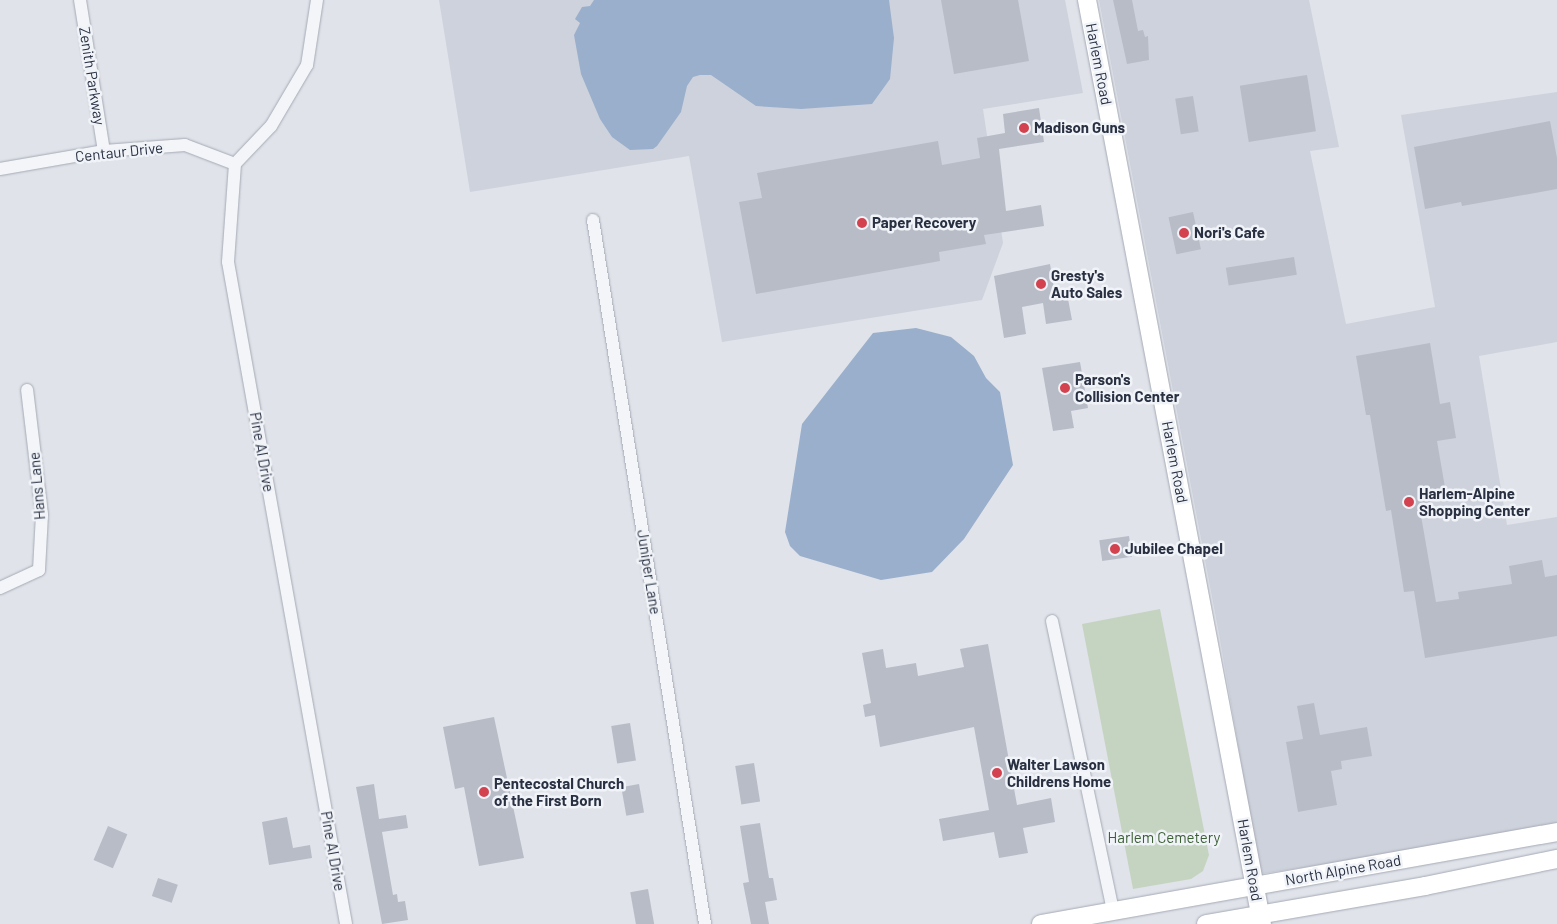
<!DOCTYPE html>
<html>
<head>
<meta charset="utf-8">
<style>
	body { margin:0 }
	#map { position:relative; width:1557px; height:924px; overflow:hidden; background:#e0e3ea; font-family:Barlow,sans-serif }
	div>[style] { position:absolute }
	[style*='--x'] { left:calc(var(--x)*1px); top:calc(var(--y)*1px); width:calc(var(--w)*1px); rotate:calc(var(--a)*1deg) }
	.built>* { inset:0; background:#ced2dc }
	.green>* { inset:0; background:#c5d4c1 }
	.water>* { inset:0; background:#9aafcb }
	.building>* { inset:0; background:#b7bcc7; transform-origin:0 0 }
	.roads { filter:drop-shadow(0 0 1px #a5aab4) drop-shadow(0 0 1px #a5aab4) }
	.street>* { height:12px; margin:-6px; padding:0 6px; transform-origin:6px; border-radius:6px; background:#f3f5f8 }
	.secondary>* { height:18px; margin:-9px; padding:0 9px; transform-origin:9px; border-radius:9px; background:#fff }
	.dots>* { width:14px; height:14px; translate:-50% -50%; box-sizing:border-box; border:2px solid #f0f3f7; border-radius:50% }
	span { translate:-50% -50%; white-space:nowrap; text-align:center; line-height:1.15; -webkit-text-stroke:5px #f0f3f7; paint-order:stroke }
	.street-label { font-size:15px; color:#283042 }
	.poi-label { font-size:15px; color:#283042; font-weight:700 }
	.left { translate:0 -50%; text-align:left }
	.park-label { font-size:15px; color:#3b5e35 }
</style>
</head>
<body>
<div id="map">
	<div class="built">
		<i style="clip-path:polygon(439px 0,1065px 0,1083px 93px,983px 109px,1003px 243px,982px 300px,722px 342px,689px 156px,470px 192px)"></i>
		<i style="clip-path:polygon(1099px 0,1309px 0,1339px 147px,1310px 151px,1346px 324px,1435px 307px,1401px 115px,1557px 92px,1557px 342px,1479px 356px,1507px 525px,1557px 517px,1557px 824px,1447px 846px,1260px 874px,1219px 634px)"></i>
	</div>
	<div class="green">
		<i style="clip-path:polygon(1160px 609px,1209px 855px,1203px 871px,1191px 879px,1133px 889px,1082px 624px)"></i>
	</div>
	<div class="water">
		<i style="clip-path:polygon(594px 0,889px 0,894px 38px,890px 79px,872px 104px,801px 109px,756px 106px,711px 75px,700px 75px,693px 77px,687px 86px,681px 112px,657px 146px,653px 149px,630px 150px,612px 137px,600px 119px,581px 74px,574px 35px,580px 23px,575px 19px,582px 7px,590px 6px)"></i>
		<i style="clip-path:polygon(916px 328px,951px 337px,974px 356px,986px 378px,1000px 392px,1013px 465px,964px 539px,932px 572px,881px 580px,800px 556px,790px 546px,785px 532px,802px 424px,873px 333px)"></i>
	</div>
	<div class="building">
		<i style="clip-path:polygon(941px 0,1018px 0,1029px 61px,954px 74px)"></i>
		<i style="clip-path:polygon(1113px 0,1132px 0,1138px 31px,1143px 30px,1145px 37px,1148px 36px,1149px 60px,1127px 64px)"></i>
		<i style="left:1307px;top:75px;width:57px;height:68px;rotate:81deg"></i>
		<i style="left:1193px;top:96px;width:36px;height:18px;rotate:81deg"></i>
		<i style="clip-path:polygon(1039px 108px,1044px 142px,999px 149px,1006px 211px,1041px 205px,1044px 226px,984px 235px,986px 244px,939px 252px,940px 261px,756px 294px,739px 202px,762px 198px,757px 173px,938px 141px,942px 165px,980px 158px,977px 138px,1005px 133px,1003px 114px)"></i>
		<i style="clip-path:polygon(1550px 121px,1557px 158px,1557px 189px,1462px 206px,1461px 202px,1425px 209px,1414px 147px)"></i>
		<i style="left:1193px;top:212px;width:38px;height:25px;rotate:78deg"></i>
		<i style="left:1294px;top:257px;width:18px;height:69px;rotate:81deg"></i>
		<i style="clip-path:polygon(1050px 264px,1056px 301px,1068px 299px,1072px 320px,1046px 324px,1043px 303px,1022px 307px,1026px 334px,1004px 338px,994px 276px)"></i>
		<i style="clip-path:polygon(1430px 343px,1440px 404px,1450px 402px,1456px 438px,1437px 441px,1447px 499px,1419px 504px,1436px 602px,1459px 599px,1458px 592px,1512px 584px,1509px 566px,1542px 560px,1545px 577px,1557px 575px,1557px 636px,1425px 658px,1414px 591px,1404px 592px,1391px 510px,1386px 511px,1370px 415px,1366px 415px,1356px 356px)"></i>
		<i style="clip-path:polygon(1080px 362px,1088px 408px,1071px 411px,1074px 428px,1053px 431px,1042px 368px)"></i>
		<i style="left:1129px;top:536px;width:21px;height:30px;rotate:82deg"></i>
		<i style="clip-path:polygon(988px 644px,1017px 805px,1051px 798px,1055px 822px,1023px 828px,1028px 853px,999px 858px,994px 832px,943px 841px,939px 819px,989px 810px,974px 727px,880px 747px,875px 715px,865px 717px,863px 705px,871px 703px,862px 653px,883px 649px,886px 668px,916px 663px,918px 676px,964px 667px,960px 649px)"></i>
		<i style="clip-path:polygon(1314px 703px,1320px 735px,1367px 727px,1372px 756px,1341px 761px,1342px 769px,1331px 771px,1337px 805px,1298px 812px,1286px 742px,1303px 739px,1297px 706px)"></i>
		<i style="clip-path:polygon(494px 717px,524px 858px,479px 866px,464px 787px,455px 789px,443px 727px)"></i>
		<i style="left:630px;top:723px;width:38px;height:19px;rotate:81deg"></i>
		<i style="left:754px;top:763px;width:39px;height:19px;rotate:81deg"></i>
		<i style="clip-path:polygon(374px 784px,379px 819px,406px 815px,408px 828px,382px 832px,393px 895px,397px 894px,398px 902px,405px 901px,408px 920px,382px 924px,356px 787px)"></i>
		<i style="left:639px;top:784px;width:29px;height:18px;rotate:80deg"></i>
		<i style="clip-path:polygon(287px 817px,293px 848px,310px 845px,312px 858px,269px 865px,262px 822px)"></i>
		<i style="clip-path:polygon(760px 823px,769px 878px,773px 878px,777px 900px,765px 902px,769px 924px,751px 924px,743px 883px,749px 882px,740px 826px)"></i>
		<i style="left:108px;top:826px;width:21px;height:37px;rotate:23deg"></i>
		<i style="left:158px;top:878px;width:21px;height:19px;rotate:19deg"></i>
		<i style="left:648px;top:889px;width:36px;height:18px;rotate:80deg"></i>
	</div>
	<div class="roads">
		<div class="street">
			<i style="--x:80;--y:0;--w:153;--a:81"></i>
			<i style="--x:317;--y:0;--w:66;--a:98.7"></i>
			<i style="--x:307;--y:65;--w:71;--a:120.5"></i>
			<i style="--x:271;--y:126;--w:52;--a:133.5"></i>
			<i style="--x:235;--y:164;--w:98;--a:94.1"></i>
			<i style="--x:228;--y:262;--w:672;--a:79.89"></i>
			<i style="--x:0;--y:169;--w:106;--a:-9.8"></i>
			<i style="--x:104;--y:151;--w:81;--a:-4.2"></i>
			<i style="--x:185;--y:145;--w:53;--a:20.8"></i>
			<i style="--x:593;--y:220;--w:713;--a:80.96"></i>
			<i style="--x:0;--y:588;--w:43;--a:-24.8"></i>
			<i style="--x:39;--y:570;--w:55;--a:-86.9"></i>
			<i style="--x:42;--y:515;--w:126;--a:-96.8"></i>
			<i style="--x:1052;--y:621;--w:296;--a:78.1"></i>
		</div>
		<div class="secondary">
			<i style="--x:1087;--y:0;--w:940;--a:79.28"></i>
			<i style="--x:1041;--y:924;--w:524;--a:-10.11"></i>
			<i style="--x:1206;--y:924;--w:222;--a:-9.8"></i>
			<i style="--x:1425;--y:886;--w:135;--a:-11.6"></i>
		</div>
	</div>
	<div class="dots">
		<i style="left:1024px;top:128px;background:#d2424f"></i>
		<i style="left:862px;top:223px;background:#d2424f"></i>
		<i style="left:1184px;top:233px;background:#d2424f"></i>
		<i style="left:1041px;top:284px;background:#d2424f"></i>
		<i style="left:1065px;top:388px;background:#d2424f"></i>
		<i style="left:1409px;top:502px;background:#d2424f"></i>
		<i style="left:1115px;top:549px;background:#d2424f"></i>
		<i style="left:997px;top:773px;background:#d2424f"></i>
		<i style="left:484px;top:792px;background:#d2424f"></i>
	</div>
	<div class="street-label">
		<span style="left:1099px;top:64px;rotate:79deg">Harlem Road</span>
		<span style="left:92px;top:76px;rotate:81deg">Zenith Parkway</span>
		<span style="left:119px;top:152px;rotate:-6deg">Centaur Drive</span>
		<span style="left:262px;top:452px;rotate:80deg">Pine Al Drive</span>
		<span style="left:1175px;top:462px;rotate:79deg">Harlem Road</span>
		<span style="left:37px;top:486px;rotate:-95deg">Hans Lane</span>
		<span style="left:649px;top:572px;rotate:81deg">Juniper Lane</span>
		<span style="left:333px;top:851px;rotate:80deg">Pine Al Drive</span>
		<span style="left:1250px;top:860px;rotate:80deg">Harlem Road</span>
		<span style="left:1343px;top:870px;rotate:-10deg">North Alpine Road</span>
	</div>
	<div class="poi-label">
		<span class="left" style="left:1034px;top:128px">Madison Guns</span>
		<span class="left" style="left:872px;top:223px">Paper Recovery</span>
		<span class="left" style="left:1194px;top:233px">Nori's Cafe</span>
		<span class="left" style="left:1051px;top:284px">Gresty's<br>Auto Sales</span>
		<span class="left" style="left:1075px;top:388px">Parson's<br>Collision Center</span>
		<span class="left" style="left:1419px;top:502px">Harlem-Alpine<br>Shopping Center</span>
		<span class="left" style="left:1125px;top:549px">Jubilee Chapel</span>
		<span class="left" style="left:1007px;top:773px">Walter Lawson<br>Childrens Home</span>
		<span class="left" style="left:494px;top:792px">Pentecostal Church<br>of the First Born</span>
	</div>
	<div class="park-label">
		<span style="left:1164px;top:838px">Harlem Cemetery</span>
	</div>
</div>
</body>
</html>
